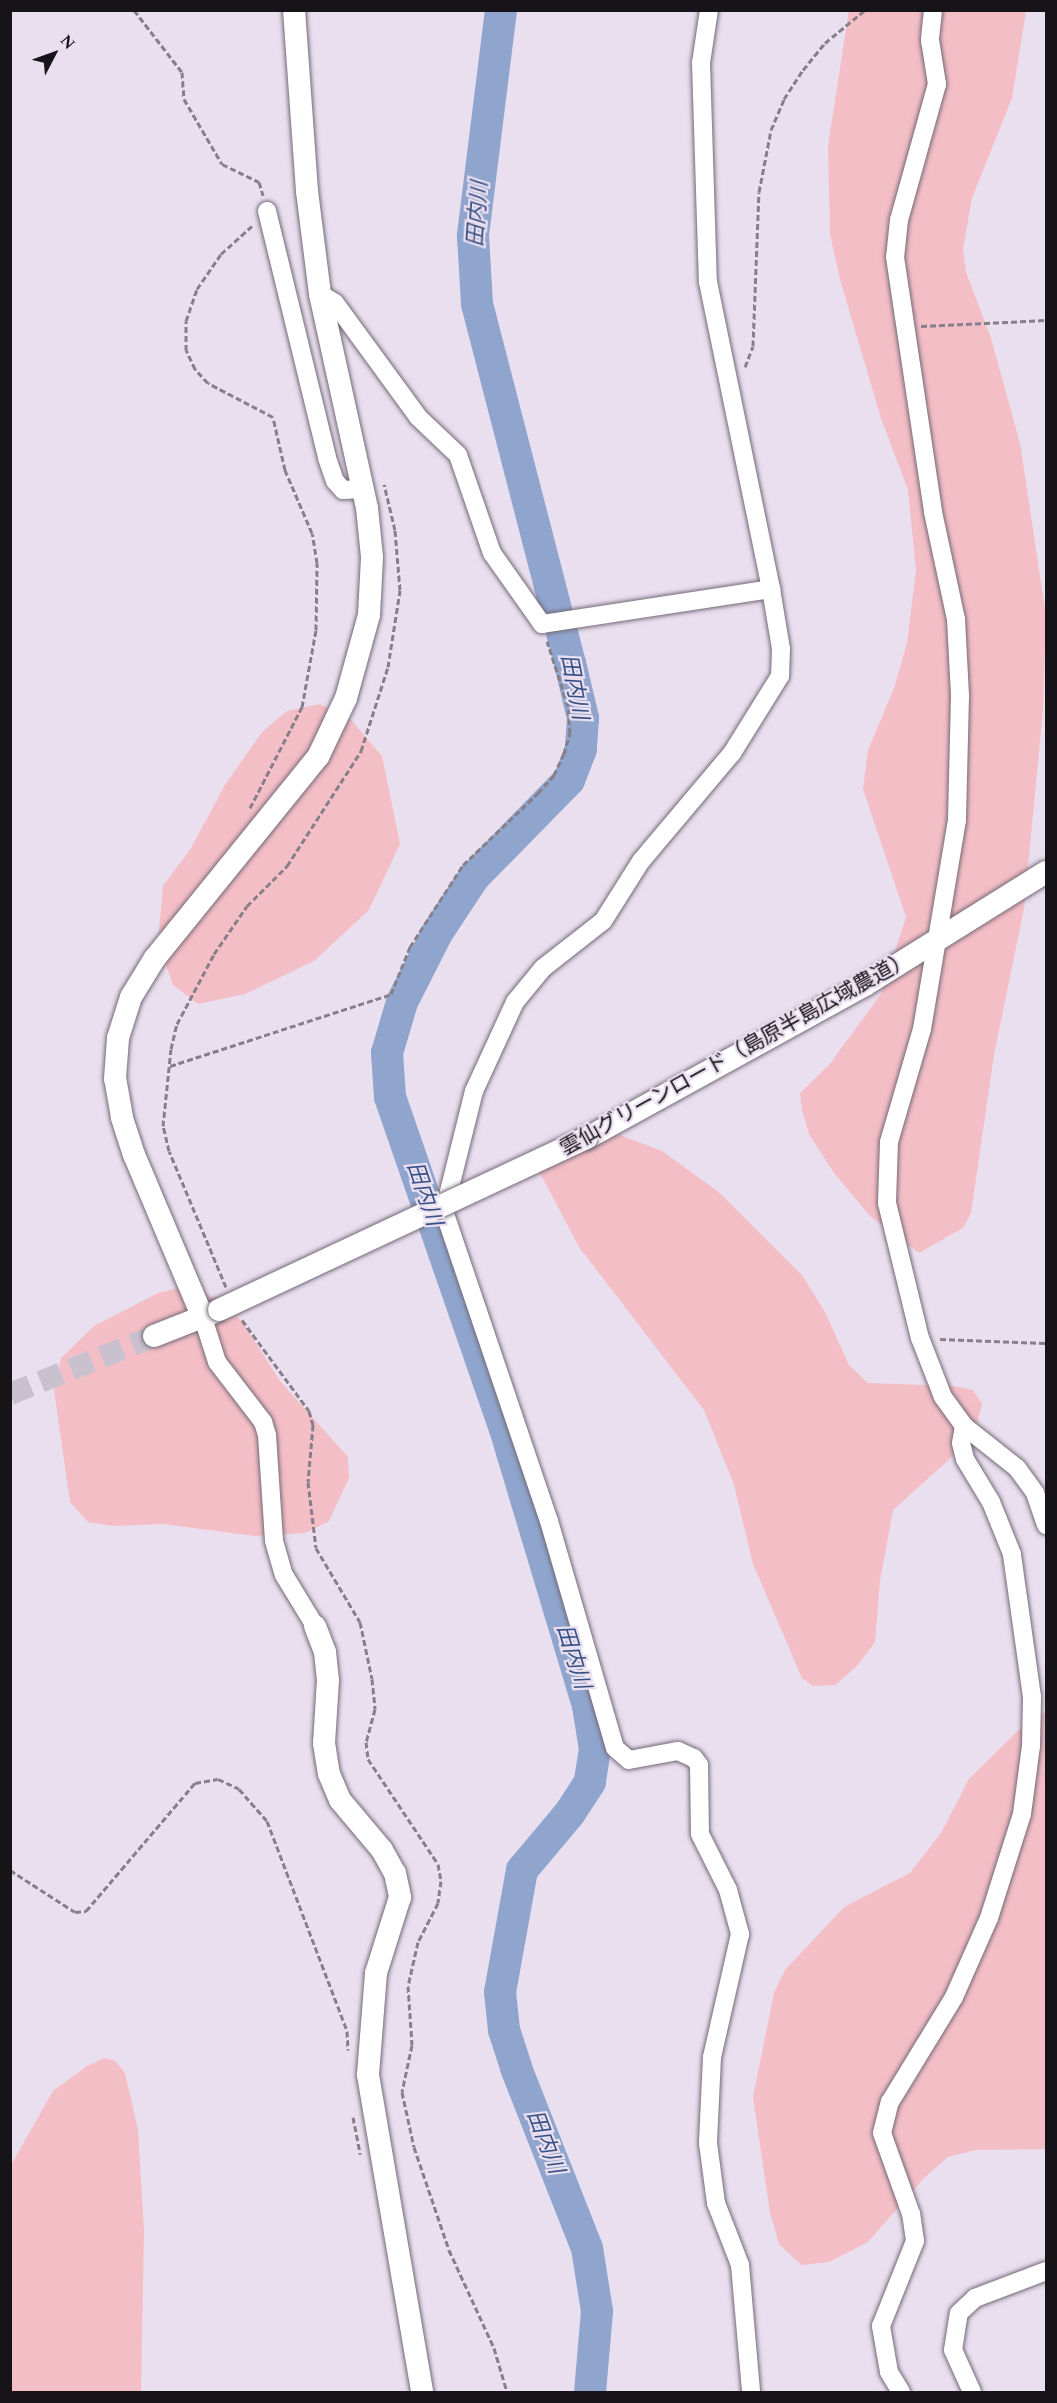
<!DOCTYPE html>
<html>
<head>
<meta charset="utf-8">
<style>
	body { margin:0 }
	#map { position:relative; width:1057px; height:2403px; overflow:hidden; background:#eadfef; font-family:Spectral,"Noto Sans JP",serif }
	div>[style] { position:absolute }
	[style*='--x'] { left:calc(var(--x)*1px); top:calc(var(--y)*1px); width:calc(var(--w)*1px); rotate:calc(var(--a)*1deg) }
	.green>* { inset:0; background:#f4bec6 }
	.river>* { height:32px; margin:-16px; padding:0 16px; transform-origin:16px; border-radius:16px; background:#8fa5ce }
	.tertiary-tunnel>* { height:22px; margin-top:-11px; transform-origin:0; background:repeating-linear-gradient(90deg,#cac1cf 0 22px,transparent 0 33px) }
	.path>* { height:3px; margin-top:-1.5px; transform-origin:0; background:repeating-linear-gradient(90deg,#867f89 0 6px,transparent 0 9px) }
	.roads { filter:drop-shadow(0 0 2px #736977) drop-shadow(0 0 2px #736977) }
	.minor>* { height:18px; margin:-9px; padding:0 9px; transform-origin:9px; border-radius:9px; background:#fff }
	.tertiary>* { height:22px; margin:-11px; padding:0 11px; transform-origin:11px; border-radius:11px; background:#fff }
	.bridges { filter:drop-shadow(0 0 2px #736977) drop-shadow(0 0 2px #736977) }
	.tertiary-bridge>* { height:22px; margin:-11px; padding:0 11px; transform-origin:11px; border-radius:11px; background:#fff }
	span { translate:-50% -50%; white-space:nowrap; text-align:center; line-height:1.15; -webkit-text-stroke:4.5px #eadfef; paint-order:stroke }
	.street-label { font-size:21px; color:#171419 }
	.water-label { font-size:22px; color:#355086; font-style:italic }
	.frame { position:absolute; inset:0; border:12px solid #171419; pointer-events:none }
	.north { position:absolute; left:24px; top:24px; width:60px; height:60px; -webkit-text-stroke:4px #eadfef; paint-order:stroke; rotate:49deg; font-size:16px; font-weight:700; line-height:24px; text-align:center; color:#171419 }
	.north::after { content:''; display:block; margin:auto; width:21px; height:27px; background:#171419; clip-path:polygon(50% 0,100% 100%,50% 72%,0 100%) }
</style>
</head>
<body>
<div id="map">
	<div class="green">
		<i style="clip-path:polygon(1026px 11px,1012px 98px,972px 198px,963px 249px,966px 272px,991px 338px,1020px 443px,1046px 616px,1043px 710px,1024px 908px,994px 1055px,971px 1213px,963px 1228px,919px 1253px,870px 1216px,834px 1173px,809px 1134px,802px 1110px,800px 1093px,829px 1065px,881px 994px,906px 917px,863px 789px,868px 750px,894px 688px,907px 643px,916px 570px,908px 490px,881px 418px,841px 283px,830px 235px,828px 146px,849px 10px)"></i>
		<i style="clip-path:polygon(320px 704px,352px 721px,382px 756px,400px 844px,369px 910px,314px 961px,245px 994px,198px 1004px,173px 985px,158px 942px,163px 886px,191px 848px,225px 785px,262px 732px,287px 711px)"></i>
		<i style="clip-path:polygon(599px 1127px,662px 1151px,720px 1193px,802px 1275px,825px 1312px,849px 1365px,868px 1383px,953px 1386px,973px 1390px,982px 1404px,974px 1437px,893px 1510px,880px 1581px,875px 1642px,857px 1666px,835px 1685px,813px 1686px,802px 1678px,753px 1564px,734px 1485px,704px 1410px,579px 1247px,537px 1167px,545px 1151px,563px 1136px)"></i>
		<i style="clip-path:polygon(194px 1284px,242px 1321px,280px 1381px,348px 1457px,349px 1478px,329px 1521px,305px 1533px,255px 1536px,162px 1524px,113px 1526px,88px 1522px,70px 1502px,54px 1390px,61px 1358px,94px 1326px,158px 1293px)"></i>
		<i style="clip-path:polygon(1046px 1712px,1046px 2149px,976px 2150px,948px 2157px,925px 2177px,868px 2242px,829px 2262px,801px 2265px,779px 2244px,770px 2213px,753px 2097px,774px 1993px,785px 1970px,844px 1907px,910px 1873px,941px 1833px,969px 1779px,1028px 1721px)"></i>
		<i style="clip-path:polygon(105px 2058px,115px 2061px,125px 2073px,138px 2130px,144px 2231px,141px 2392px,11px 2392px,11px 2165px,53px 2091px,87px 2066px)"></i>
	</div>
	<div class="river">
		<i style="--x:501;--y:10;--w:228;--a:97.1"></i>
		<i style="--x:473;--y:236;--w:68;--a:86.6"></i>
		<i style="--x:477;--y:304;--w:371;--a:75.5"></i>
		<i style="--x:570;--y:663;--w:57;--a:76.7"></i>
		<i style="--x:583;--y:718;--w:31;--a:94"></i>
		<i style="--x:581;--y:749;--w:33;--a:111"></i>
		<i style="--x:569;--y:780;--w:136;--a:134.4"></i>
		<i style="--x:474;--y:877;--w:67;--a:123.5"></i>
		<i style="--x:437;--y:933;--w:77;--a:116.9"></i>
		<i style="--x:402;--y:1002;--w:53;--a:106.4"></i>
		<i style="--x:387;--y:1053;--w:44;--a:86.1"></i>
		<i style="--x:390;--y:1097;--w:351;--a:70.9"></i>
		<i style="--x:505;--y:1429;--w:289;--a:73.3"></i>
		<i style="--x:588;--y:1706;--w:44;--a:80.8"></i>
		<i style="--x:595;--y:1749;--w:33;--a:99"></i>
		<i style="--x:590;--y:1782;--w:38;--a:123"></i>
		<i style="--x:569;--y:1814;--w:73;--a:130"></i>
		<i style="--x:522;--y:1870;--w:124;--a:100.2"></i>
		<i style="--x:500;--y:1992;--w:38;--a:84"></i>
		<i style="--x:504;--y:2030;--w:40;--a:72"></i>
		<i style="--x:516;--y:2068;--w:193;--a:68.5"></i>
		<i style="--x:587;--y:2248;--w:64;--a:81"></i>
		<i style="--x:597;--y:2311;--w:81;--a:94.9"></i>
	</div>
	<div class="tertiary-tunnel">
		<i style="--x:10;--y:1394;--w:155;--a:-21.9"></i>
	</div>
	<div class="path">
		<i style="--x:134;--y:10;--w:78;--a:52.3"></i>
		<i style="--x:182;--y:72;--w:27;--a:86"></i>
		<i style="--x:184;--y:99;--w:75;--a:59.7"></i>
		<i style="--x:222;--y:164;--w:41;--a:25.9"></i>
		<i style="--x:259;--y:182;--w:14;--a:73"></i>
		<i style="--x:921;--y:326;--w:125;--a:-2.7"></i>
		<i style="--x:745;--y:367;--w:22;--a:-69"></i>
		<i style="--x:753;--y:346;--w:154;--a:-87.8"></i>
		<i style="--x:759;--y:192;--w:63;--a:-79"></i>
		<i style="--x:771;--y:130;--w:34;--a:-67"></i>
		<i style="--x:784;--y:99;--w:35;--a:-57"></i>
		<i style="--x:803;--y:70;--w:35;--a:-51"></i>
		<i style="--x:825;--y:43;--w:52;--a:-39.5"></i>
		<i style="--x:250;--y:808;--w:114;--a:-62.8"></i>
		<i style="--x:302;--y:707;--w:78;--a:-79.7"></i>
		<i style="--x:316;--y:630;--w:67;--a:-89.1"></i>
		<i style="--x:317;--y:563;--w:30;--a:-99"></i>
		<i style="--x:312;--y:533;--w:69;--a:-113.2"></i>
		<i style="--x:285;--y:470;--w:54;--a:-102.8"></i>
		<i style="--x:273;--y:417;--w:73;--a:-152.4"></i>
		<i style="--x:208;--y:383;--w:19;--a:-133"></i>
		<i style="--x:195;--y:369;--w:21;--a:-115"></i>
		<i style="--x:186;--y:350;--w:29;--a:-90"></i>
		<i style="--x:186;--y:321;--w:34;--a:-71"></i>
		<i style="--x:197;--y:289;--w:42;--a:-55.6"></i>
		<i style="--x:221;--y:254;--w:43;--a:-42.2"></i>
		<i style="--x:170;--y:1066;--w:232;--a:-18"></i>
		<i style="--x:391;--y:994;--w:51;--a:-68"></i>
		<i style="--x:410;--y:947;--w:98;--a:-57.1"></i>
		<i style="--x:463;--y:865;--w:104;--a:-43.8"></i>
		<i style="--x:538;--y:793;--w:24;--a:-48"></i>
		<i style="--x:554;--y:775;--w:23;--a:-65"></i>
		<i style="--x:564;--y:754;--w:22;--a:-74"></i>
		<i style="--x:570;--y:733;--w:27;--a:-94"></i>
		<i style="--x:568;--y:706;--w:68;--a:-107.9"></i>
		<i style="--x:226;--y:1287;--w:147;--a:-112.7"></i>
		<i style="--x:169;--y:1151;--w:26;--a:-103"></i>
		<i style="--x:163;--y:1126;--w:77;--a:-84.1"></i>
		<i style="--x:171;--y:1049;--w:26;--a:-77"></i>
		<i style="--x:177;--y:1024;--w:79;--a:-62.1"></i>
		<i style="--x:214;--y:954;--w:58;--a:-55.5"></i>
		<i style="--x:247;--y:906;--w:57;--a:-45"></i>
		<i style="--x:287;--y:866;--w:137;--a:-57.2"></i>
		<i style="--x:361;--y:751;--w:88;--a:-72.2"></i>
		<i style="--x:388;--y:667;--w:78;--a:-81.1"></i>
		<i style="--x:400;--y:590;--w:60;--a:-94.8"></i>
		<i style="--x:395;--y:530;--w:47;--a:-103.4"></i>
		<i style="--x:242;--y:1320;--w:113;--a:53.6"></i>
		<i style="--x:309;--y:1411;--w:15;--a:74"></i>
		<i style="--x:313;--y:1425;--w:57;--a:95"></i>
		<i style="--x:308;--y:1482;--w:66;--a:83.1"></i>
		<i style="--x:316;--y:1548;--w:86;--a:59.3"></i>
		<i style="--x:360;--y:1622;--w:58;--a:78.1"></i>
		<i style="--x:372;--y:1679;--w:30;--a:84"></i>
		<i style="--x:375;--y:1709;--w:34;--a:105"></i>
		<i style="--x:366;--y:1742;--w:17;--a:83"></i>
		<i style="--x:368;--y:1759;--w:126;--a:56.3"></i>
		<i style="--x:438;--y:1864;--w:17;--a:80"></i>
		<i style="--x:441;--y:1881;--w:22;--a:98"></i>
		<i style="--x:438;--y:1903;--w:44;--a:117.1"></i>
		<i style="--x:418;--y:1942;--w:45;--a:102.8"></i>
		<i style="--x:408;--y:1986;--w:59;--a:86.1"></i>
		<i style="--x:412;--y:2045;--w:48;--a:102"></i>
		<i style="--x:402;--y:2092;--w:56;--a:77.7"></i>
		<i style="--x:414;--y:2147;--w:109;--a:71.2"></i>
		<i style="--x:449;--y:2250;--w:108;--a:65.3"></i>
		<i style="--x:494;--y:2348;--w:46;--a:73.5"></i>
		<i style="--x:940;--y:1339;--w:106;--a:2.2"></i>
		<i style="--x:10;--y:1870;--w:77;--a:32.9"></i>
		<i style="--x:75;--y:1912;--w:11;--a:-5"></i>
		<i style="--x:86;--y:1911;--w:168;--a:-49.6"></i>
		<i style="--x:195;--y:1783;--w:23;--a:-10"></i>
		<i style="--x:218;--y:1779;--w:23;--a:25"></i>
		<i style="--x:239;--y:1789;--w:43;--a:48.8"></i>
		<i style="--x:267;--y:1821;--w:225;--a:69.1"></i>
		<i style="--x:347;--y:2031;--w:19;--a:87"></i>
		<i style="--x:353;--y:2117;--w:38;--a:79"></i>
	</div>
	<div class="roads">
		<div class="minor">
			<i style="--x:709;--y:10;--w:54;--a:98.6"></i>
			<i style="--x:701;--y:63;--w:219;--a:88.2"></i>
			<i style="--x:708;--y:282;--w:313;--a:78.4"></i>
			<i style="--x:771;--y:589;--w:61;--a:80.5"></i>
			<i style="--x:781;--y:649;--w:27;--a:92"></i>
			<i style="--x:780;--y:676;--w:91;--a:121.9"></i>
			<i style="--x:732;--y:753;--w:141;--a:130.1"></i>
			<i style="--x:641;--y:861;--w:71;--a:122.3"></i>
			<i style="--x:603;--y:921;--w:76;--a:141.9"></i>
			<i style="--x:543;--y:968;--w:44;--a:129.5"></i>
			<i style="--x:515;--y:1002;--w:98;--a:114.7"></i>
			<i style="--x:474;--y:1091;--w:124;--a:104"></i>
			<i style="--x:444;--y:1211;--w:327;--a:71.3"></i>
			<i style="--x:549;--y:1521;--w:236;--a:73.8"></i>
			<i style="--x:615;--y:1748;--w:18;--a:41"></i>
			<i style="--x:629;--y:1760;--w:50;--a:-10.4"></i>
			<i style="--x:678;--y:1751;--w:17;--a:24"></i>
			<i style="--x:694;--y:1758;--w:9;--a:54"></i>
			<i style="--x:699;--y:1765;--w:69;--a:89.2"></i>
			<i style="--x:700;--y:1834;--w:63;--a:63.4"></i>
			<i style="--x:728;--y:1890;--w:46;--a:74.7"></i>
			<i style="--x:740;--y:1934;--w:126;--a:102.8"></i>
			<i style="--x:712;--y:2057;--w:86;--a:92.7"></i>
			<i style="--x:708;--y:2143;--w:61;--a:82.4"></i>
			<i style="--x:716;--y:2203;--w:66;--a:68.8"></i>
			<i style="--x:740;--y:2265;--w:127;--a:85"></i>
			<i style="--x:933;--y:10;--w:30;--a:96"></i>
			<i style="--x:930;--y:40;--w:45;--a:81"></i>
			<i style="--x:937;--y:84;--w:141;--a:105.6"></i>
			<i style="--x:899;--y:220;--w:37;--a:96"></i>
			<i style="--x:895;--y:257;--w:258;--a:81.5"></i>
			<i style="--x:933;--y:512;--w:109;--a:77.9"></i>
			<i style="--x:956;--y:619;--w:77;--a:87"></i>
			<i style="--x:960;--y:696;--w:124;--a:91.4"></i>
			<i style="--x:957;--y:820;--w:212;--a:99.5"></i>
			<i style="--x:922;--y:1029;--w:118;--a:106.3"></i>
			<i style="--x:889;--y:1142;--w:61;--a:91.9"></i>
			<i style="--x:887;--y:1203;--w:139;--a:76.3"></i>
			<i style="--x:920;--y:1338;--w:63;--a:68.7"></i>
			<i style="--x:943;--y:1397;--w:36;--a:54"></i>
			<i style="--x:964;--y:1426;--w:68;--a:38.4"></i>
			<i style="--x:1017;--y:1468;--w:31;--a:54"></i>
			<i style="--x:1035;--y:1493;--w:34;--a:71"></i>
			<i style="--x:267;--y:211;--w:254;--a:76.3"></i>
			<i style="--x:327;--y:458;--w:24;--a:71"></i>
			<i style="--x:335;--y:481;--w:12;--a:48"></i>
			<i style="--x:343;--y:490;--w:20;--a:-3"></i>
			<i style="--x:320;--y:294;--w:17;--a:31"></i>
			<i style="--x:335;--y:303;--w:141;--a:53.9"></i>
			<i style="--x:418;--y:417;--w:55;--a:43.5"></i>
			<i style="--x:458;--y:455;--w:104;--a:70.9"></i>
			<i style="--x:492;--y:553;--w:87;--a:54.8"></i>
			<i style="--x:542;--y:624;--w:232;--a:-8.7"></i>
			<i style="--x:203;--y:1318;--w:46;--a:72.3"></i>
			<i style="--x:217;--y:1362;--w:76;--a:52.5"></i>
			<i style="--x:263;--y:1422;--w:14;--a:73"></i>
			<i style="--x:267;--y:1435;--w:106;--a:86.2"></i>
			<i style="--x:274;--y:1541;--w:35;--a:74"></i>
			<i style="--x:284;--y:1575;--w:60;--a:58.7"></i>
			<i style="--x:901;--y:2392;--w:23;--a:-121"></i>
			<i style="--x:889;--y:2372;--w:47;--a:-99.9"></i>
			<i style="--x:881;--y:2326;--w:92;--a:-68.2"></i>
			<i style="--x:915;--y:2241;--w:27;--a:-98"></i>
			<i style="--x:911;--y:2214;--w:86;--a:-109.7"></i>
			<i style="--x:882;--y:2133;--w:32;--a:-76"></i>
			<i style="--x:890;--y:2102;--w:123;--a:-58.6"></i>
			<i style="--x:954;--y:1997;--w:86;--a:-66.1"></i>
			<i style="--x:989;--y:1918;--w:109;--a:-72.4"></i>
			<i style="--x:1022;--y:1814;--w:69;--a:-82.5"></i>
			<i style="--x:1031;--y:1746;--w:49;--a:-88.8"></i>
			<i style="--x:1032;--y:1697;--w:144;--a:-98"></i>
			<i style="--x:1012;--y:1554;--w:56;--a:-112"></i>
			<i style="--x:991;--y:1502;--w:50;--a:-121.2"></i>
			<i style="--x:965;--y:1459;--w:16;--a:-104"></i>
			<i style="--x:961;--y:1443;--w:17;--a:-80"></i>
			<i style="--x:972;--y:2392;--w:46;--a:-114.3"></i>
			<i style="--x:953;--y:2350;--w:37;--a:-81"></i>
			<i style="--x:959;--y:2313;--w:22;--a:-43"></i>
			<i style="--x:975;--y:2298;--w:76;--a:-20.8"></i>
		</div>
		<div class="tertiary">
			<i style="--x:587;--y:1138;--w:317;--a:-28.8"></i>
			<i style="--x:865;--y:985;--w:213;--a:-32"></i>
			<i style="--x:203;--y:1318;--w:177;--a:-112.9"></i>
			<i style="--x:134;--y:1155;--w:40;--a:-108"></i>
			<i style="--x:122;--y:1117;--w:39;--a:-100"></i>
			<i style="--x:115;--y:1079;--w:41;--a:-85.8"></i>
			<i style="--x:118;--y:1038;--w:43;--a:-72.4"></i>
			<i style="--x:131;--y:997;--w:46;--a:-58.4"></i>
			<i style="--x:155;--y:958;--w:259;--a:-51"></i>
			<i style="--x:318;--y:757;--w:65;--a:-64.6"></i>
			<i style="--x:346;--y:698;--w:86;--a:-74.5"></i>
			<i style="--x:369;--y:615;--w:58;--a:-87"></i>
			<i style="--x:372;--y:557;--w:49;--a:-95.8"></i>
			<i style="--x:367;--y:508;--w:219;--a:-102.4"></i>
			<i style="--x:320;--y:294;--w:104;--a:-97.2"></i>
			<i style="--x:307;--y:191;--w:181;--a:-94.1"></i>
			<i style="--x:154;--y:1336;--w:66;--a:-21.5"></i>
			<i style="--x:315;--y:1626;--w:28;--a:69"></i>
			<i style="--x:325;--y:1652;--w:28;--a:84"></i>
			<i style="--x:328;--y:1680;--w:63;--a:93.6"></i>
			<i style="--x:324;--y:1743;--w:31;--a:81"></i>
			<i style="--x:329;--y:1774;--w:28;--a:67"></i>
			<i style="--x:340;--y:1800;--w:65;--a:50"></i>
			<i style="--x:382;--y:1850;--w:26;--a:61"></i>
			<i style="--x:395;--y:1873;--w:25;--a:78"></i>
			<i style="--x:400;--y:1897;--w:80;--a:107.5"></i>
			<i style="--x:376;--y:1973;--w:102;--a:94.5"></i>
			<i style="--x:368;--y:2075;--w:322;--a:80.3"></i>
		</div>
	</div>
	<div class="bridges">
		<div class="tertiary-bridge">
			<i style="--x:219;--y:1310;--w:406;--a:-25.1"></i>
		</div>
	</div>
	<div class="street-label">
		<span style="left:736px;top:1054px;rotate:-29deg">雲仙グリーンロード（島原半島広域農道）</span>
	</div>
	<div class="water-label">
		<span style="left:478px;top:214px;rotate:-86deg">田内川</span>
		<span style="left:574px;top:687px;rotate:79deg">田内川</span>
		<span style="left:424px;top:1194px;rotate:71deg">田内川</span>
		<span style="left:573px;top:1657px;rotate:73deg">田内川</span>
		<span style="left:545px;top:2142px;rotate:69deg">田内川</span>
	</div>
	<div class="frame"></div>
	<div class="north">N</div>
</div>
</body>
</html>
